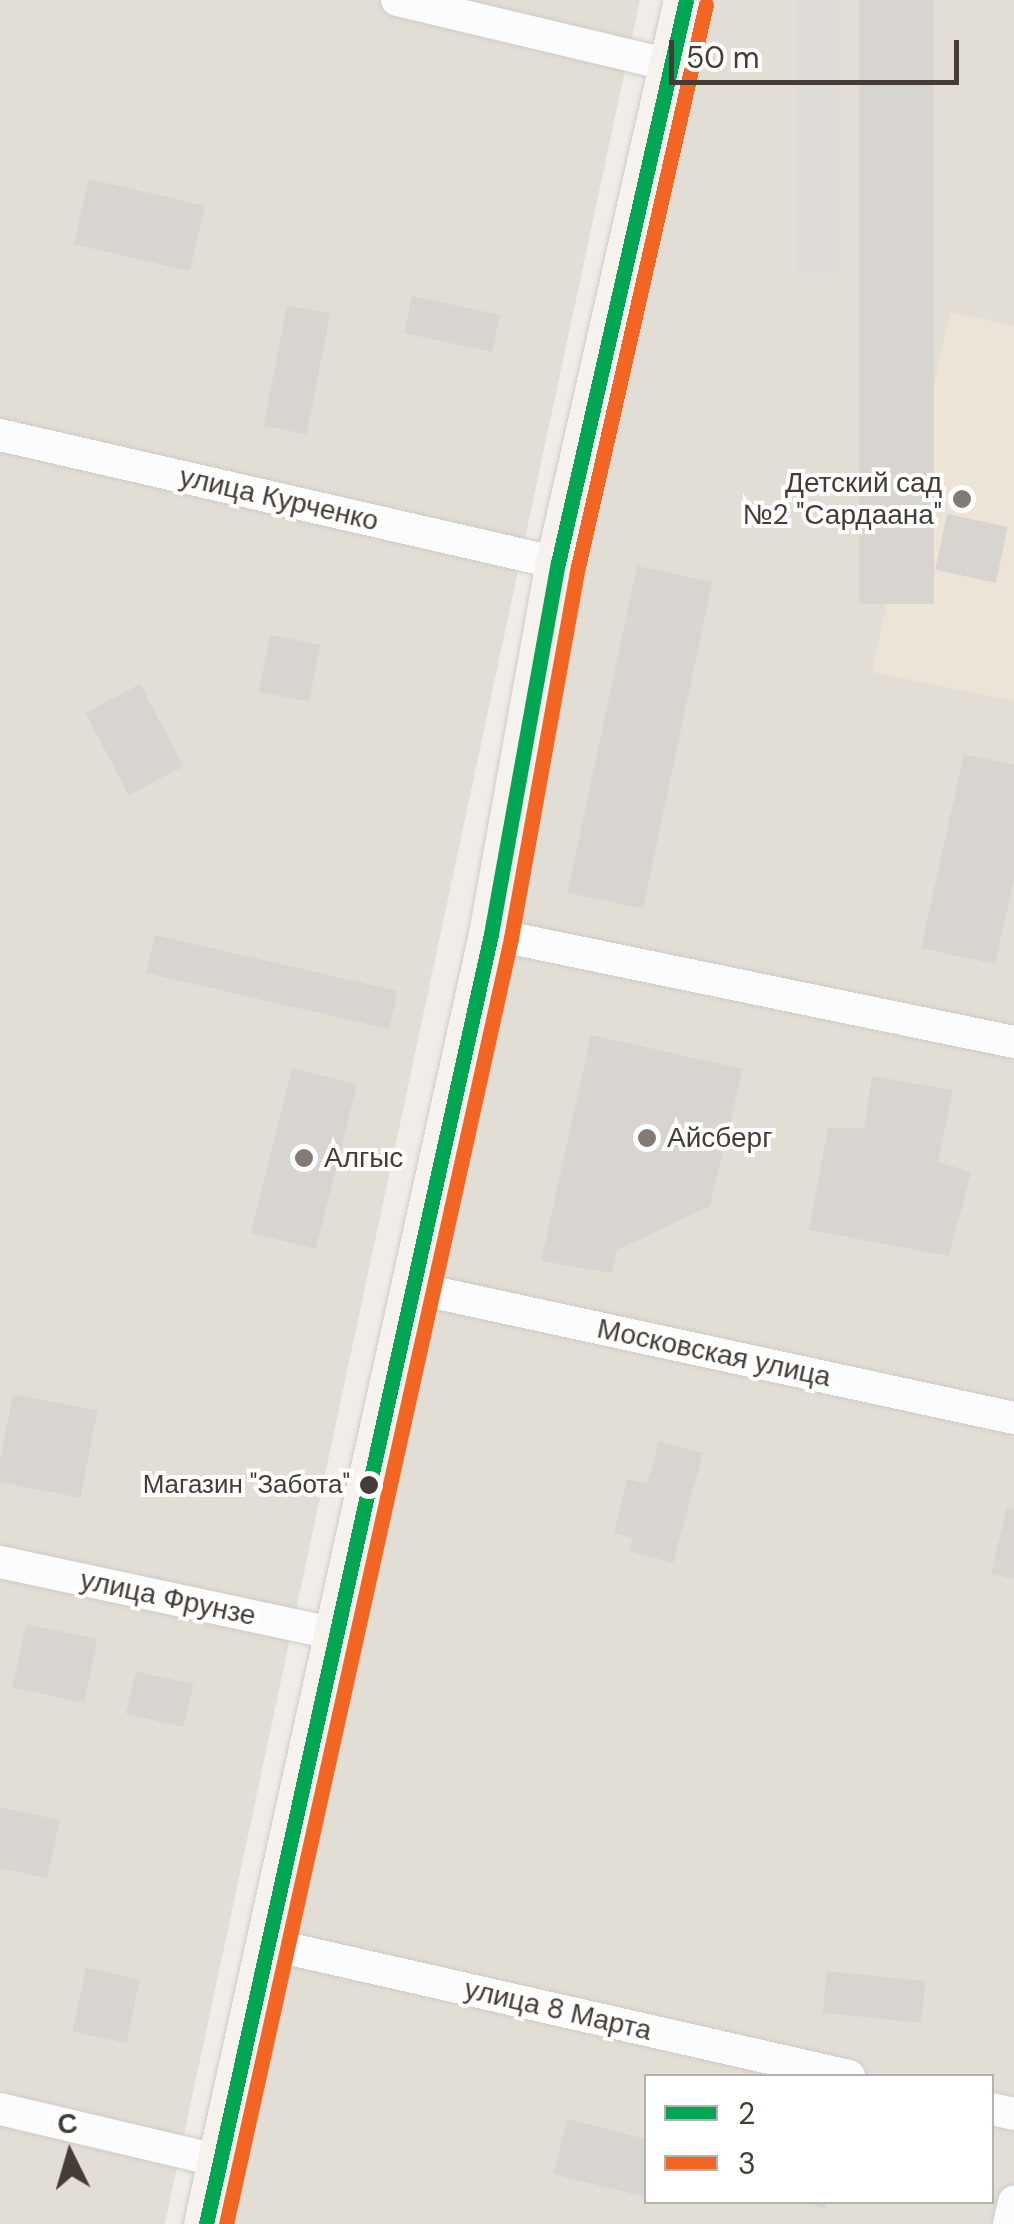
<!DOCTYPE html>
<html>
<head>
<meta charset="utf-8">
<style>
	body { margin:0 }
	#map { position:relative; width:1014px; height:2224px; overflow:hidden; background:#f0ede8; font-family:"DM Sans",sans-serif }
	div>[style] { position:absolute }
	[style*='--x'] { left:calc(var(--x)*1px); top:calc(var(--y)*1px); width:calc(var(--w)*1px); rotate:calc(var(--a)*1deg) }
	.residential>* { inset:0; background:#e3ded5 }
	.education>* { inset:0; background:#ebe4d7 }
	.parking>* { inset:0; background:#dfdcd8; transform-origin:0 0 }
	.building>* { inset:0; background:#d8d4cf; transform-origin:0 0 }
	.roads { filter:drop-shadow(0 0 2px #cecbc6) drop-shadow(0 0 2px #cecbc6) }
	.street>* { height:32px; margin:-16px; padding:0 16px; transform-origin:16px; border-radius:16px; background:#fdfcfc }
	.secondary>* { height:45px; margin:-22.5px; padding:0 22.5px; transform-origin:22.5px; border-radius:22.5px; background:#f6f3ee }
	.bus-1>* { height:15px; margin:-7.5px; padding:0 7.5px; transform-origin:7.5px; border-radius:7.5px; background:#00a651 }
	.bus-2>* { height:15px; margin:-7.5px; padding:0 7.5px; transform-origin:7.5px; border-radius:7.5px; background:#f26522 }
	.dots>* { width:28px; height:28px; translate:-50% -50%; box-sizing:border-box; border:5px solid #fff; border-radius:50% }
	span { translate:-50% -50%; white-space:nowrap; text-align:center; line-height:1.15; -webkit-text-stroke:8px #fff; paint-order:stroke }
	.bus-label { font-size:26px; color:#453d35 }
	.right { translate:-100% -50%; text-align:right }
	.poi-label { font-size:28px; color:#453d35 }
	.left { translate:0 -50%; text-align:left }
	.street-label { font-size:28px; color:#453d35 }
	.legend { position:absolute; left:644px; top:2074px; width:350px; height:130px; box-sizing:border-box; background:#fff; border:2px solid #b5b1ae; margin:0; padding:12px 18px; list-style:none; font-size:30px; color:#453d35 }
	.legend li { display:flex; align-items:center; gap:20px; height:50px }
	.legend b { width:50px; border:2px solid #b5b1ae }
	.north { position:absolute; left:20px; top:2104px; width:100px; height:100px; -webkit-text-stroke:8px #fff; paint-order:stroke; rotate:355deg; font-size:28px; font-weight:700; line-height:40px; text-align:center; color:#453d35 }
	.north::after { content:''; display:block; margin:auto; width:35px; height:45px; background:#453d35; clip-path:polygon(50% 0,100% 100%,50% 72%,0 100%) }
	.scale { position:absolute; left:669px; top:40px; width:290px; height:45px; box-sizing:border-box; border:5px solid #453d35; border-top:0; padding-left:12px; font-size:30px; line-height:35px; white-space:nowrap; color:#453d35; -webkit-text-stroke:8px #fff; paint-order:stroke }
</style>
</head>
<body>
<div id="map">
	<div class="residential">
		<i style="clip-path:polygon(0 0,640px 0,165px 2224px,0 2224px)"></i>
		<i style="clip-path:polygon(evenodd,709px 0,1014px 0,1014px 2224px,223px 2224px,709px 0,646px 2076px,992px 2076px,992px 2202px,646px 2202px,646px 2076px)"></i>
	</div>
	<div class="education">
		<i style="clip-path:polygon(950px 312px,1014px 326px,1014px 701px,872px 672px)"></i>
	</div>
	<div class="parking">
		<i style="left:797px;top:0;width:41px;height:274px"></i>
	</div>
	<div class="building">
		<i style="left:859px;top:0;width:75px;height:604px"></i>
		<i style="left:89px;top:179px;width:119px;height:67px;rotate:13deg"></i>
		<i style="left:412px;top:296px;width:90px;height:38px;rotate:12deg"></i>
		<i style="left:287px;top:305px;width:44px;height:123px;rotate:11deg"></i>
		<i style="left:947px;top:514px;width:62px;height:57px;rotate:12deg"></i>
		<i style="left:637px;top:566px;width:77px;height:334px;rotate:12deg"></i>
		<i style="left:270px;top:635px;width:51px;height:58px;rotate:11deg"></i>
		<i style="left:140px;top:684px;width:93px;height:62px;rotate:62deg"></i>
		<i style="clip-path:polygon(964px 754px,1014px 765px,1014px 880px,995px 964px,921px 948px)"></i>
		<i style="left:155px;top:935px;width:249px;height:39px;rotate:13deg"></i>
		<i style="clip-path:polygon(591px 1035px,743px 1069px,710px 1206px,617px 1250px,612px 1273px,541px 1261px)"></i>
		<i style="left:292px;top:1068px;width:67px;height:170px;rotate:14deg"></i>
		<i style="clip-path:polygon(872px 1076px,953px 1090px,938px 1162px,971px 1172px,949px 1256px,809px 1230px,828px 1128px,864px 1128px)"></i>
		<i style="left:13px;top:1394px;width:86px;height:89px;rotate:11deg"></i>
		<i style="clip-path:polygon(659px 1441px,703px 1453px,673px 1563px,629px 1551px,633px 1538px,614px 1533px,627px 1479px,647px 1484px)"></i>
		<i style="clip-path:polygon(1007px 1508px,1014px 1510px,1014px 1579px,991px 1574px)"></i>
		<i style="left:26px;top:1624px;width:73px;height:65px;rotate:12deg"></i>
		<i style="left:136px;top:1671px;width:59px;height:44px;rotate:13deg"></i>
		<i style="clip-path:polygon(0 1807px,60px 1820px,47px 1878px,0 1868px)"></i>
		<i style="left:86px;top:1968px;width:55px;height:65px;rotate:12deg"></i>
		<i style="left:827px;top:1971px;width:99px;height:42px;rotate:6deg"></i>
		<i style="clip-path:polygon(567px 2119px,646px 2139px,646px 2197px,553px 2174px)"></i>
		<i style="clip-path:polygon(800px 2202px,826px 2202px,825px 2208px)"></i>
	</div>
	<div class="roads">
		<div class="street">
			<i style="--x:397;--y:0;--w:285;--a:13.4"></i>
			<i style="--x:0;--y:435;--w:572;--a:12.92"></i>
			<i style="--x:491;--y:934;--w:534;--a:11.67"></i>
			<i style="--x:414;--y:1288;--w:614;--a:12.23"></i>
			<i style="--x:0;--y:1562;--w:344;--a:12.1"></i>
			<i style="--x:268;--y:1944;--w:596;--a:12.8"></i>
			<i style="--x:0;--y:2109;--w:226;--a:13.3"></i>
			<i style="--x:992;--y:2109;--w:23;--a:13"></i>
			<i style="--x:1009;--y:2224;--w:23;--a:-77"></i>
		</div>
		<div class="secondary">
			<i style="--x:206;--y:2224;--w:1321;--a:-77.54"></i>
			<i style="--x:491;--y:934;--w:377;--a:-79.8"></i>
			<i style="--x:558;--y:563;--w:577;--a:-77.19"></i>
		</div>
	</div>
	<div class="bus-1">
		<i style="--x:206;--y:2224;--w:1321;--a:-77.54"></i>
		<i style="--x:491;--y:934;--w:377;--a:-79.8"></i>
		<i style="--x:558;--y:563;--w:577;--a:-77.19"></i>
	</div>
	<div class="bus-2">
		<i style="--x:226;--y:2224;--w:1317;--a:-77.5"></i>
		<i style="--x:511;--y:938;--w:377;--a:-79.8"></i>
		<i style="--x:578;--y:567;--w:577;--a:-77.19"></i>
	</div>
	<div class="dots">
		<i style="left:962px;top:499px;background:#817b74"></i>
		<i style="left:647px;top:1138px;background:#817b74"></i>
		<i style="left:304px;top:1158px;background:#817b74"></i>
		<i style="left:369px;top:1485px;background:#453d35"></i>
	</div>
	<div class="bus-label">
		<span class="right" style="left:350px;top:1485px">Магазин "Забота"</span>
	</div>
	<div class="poi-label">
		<span class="right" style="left:942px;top:499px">Детский сад<br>№2 "Сардаана"</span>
		<span class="left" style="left:667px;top:1138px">Айсберг</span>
		<span class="left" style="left:324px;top:1158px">Алгыс</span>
	</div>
	<div class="street-label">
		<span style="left:279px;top:499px;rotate:13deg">улица Курченко</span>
		<span style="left:714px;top:1353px;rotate:12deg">Московская улица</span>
		<span style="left:168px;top:1598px;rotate:12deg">улица Фрунзе</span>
		<span style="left:558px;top:2010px;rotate:13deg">улица 8 Марта</span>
	</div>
	<ul class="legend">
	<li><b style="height:12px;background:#00a651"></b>2</li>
	<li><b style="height:12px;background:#f26522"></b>3</li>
	</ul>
	<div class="north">С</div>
	<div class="scale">50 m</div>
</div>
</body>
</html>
